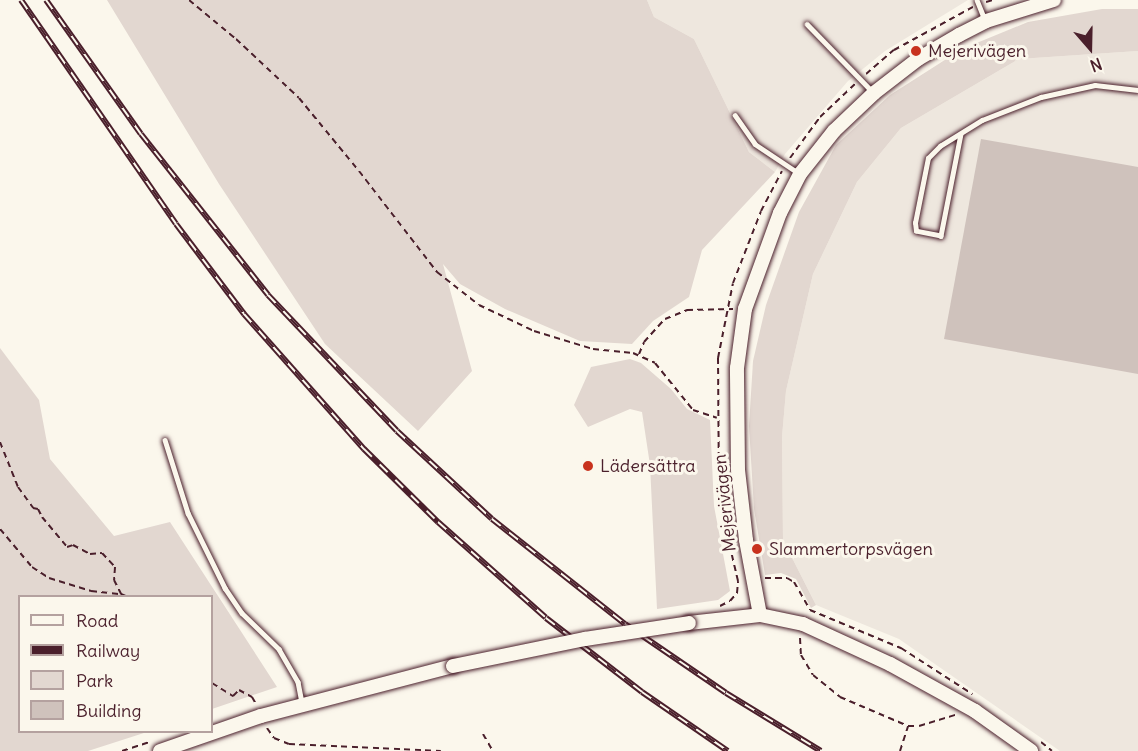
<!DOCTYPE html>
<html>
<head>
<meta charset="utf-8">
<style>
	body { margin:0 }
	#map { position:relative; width:1138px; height:751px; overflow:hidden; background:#fbf7ec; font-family:Delius,sans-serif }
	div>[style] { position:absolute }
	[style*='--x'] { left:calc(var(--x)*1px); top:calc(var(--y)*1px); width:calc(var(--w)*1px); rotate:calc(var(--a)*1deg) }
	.built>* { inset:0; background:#eee7de }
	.green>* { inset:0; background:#e2d7d0 }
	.building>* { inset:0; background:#cfc2bc }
	.path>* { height:2px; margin-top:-1px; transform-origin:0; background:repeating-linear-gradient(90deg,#4a1f2b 0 6px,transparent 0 10.5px) }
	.roads { filter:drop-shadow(0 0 2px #4a1f2b) drop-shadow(0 0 2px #4a1f2b) }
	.lane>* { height:4.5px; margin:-2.25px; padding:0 2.25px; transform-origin:2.25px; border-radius:2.25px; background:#fbf7ec }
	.secondary>* { height:14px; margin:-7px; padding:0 7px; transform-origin:7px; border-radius:7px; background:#fbf7ec }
	.rail>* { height:6px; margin-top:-3px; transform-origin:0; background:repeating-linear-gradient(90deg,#fbf7ec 0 11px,#4a1f2b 0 22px); box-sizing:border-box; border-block:2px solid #4a1f2b }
	.bridges { filter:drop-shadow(0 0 2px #4a1f2b) drop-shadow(0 0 2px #4a1f2b) }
	.secondary-bridge>* { height:14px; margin:-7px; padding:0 7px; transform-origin:7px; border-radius:7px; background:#fbf7ec }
	.dots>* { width:16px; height:16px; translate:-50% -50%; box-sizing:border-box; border:3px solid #fbf7ec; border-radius:50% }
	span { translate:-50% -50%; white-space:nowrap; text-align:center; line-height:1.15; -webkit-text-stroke:6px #fbf7ec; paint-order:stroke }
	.poi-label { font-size:18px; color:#4a1f2b }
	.left { translate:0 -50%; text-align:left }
	.street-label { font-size:18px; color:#4a1f2b }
	.legend { position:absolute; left:18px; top:595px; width:195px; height:138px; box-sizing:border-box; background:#fbf7ec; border:2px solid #b4a19f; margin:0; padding:8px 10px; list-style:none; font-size:18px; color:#4a1f2b }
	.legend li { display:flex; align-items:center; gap:12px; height:30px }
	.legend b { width:30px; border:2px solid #b4a19f }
	.north { position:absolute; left:1060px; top:18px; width:60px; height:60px; -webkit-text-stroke:4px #fbf7ec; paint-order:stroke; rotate:160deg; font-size:16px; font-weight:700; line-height:24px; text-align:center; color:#4a1f2b }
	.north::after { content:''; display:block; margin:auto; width:21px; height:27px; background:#4a1f2b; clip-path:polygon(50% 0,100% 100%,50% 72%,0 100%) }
</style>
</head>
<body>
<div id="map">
	<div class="built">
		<i style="clip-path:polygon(647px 0,968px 0,885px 51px,848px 81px,785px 154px,775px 172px,749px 152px,694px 39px,654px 17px)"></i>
		<i style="clip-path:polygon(1138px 51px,1138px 751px,1060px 751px,899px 639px,816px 605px,783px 540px,782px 437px,786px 391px,813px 274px,857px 182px,901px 128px,1019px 59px)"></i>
	</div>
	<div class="green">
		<i style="clip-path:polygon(107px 0,647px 0,654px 17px,694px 39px,749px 152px,775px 172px,702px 250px,689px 297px,653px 321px,632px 344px,580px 341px,505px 309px,460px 284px,443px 264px,472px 371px,418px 431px,325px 344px,219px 184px)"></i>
		<i style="clip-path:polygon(1102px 9px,1138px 9px,1138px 51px,1019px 59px,901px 128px,857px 182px,813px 274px,786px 391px,782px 437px,783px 540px,816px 605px,811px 608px,796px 579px,781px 573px,765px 575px,754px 509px,749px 426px,753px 361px,766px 305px,799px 212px,836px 145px,890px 95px,962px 49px,1028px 22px)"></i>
		<i style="clip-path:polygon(0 348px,39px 400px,50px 459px,114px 536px,170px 522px,277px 687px,212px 709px,212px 596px,20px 596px,20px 732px,147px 732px,88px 751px,0 751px)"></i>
		<i style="clip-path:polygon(630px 359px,641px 363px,671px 389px,687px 409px,710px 420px,714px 506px,730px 591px,718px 600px,657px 609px,650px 465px,642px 412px,630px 409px,588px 427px,574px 405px,591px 367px)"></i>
	</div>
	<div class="building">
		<i style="clip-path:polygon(981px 139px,1138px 167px,1138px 374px,944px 339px)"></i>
	</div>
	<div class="path">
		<i style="--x:189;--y:0;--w:61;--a:39.7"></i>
		<i style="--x:236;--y:39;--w:86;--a:43.1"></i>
		<i style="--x:299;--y:98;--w:94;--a:50.6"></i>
		<i style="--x:359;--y:171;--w:128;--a:52.3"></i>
		<i style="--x:437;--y:272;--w:53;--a:38.2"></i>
		<i style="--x:479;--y:305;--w:61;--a:25.3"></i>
		<i style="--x:534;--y:331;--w:62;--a:17"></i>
		<i style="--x:593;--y:349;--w:40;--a:5.7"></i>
		<i style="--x:633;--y:353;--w:24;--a:24"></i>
		<i style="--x:655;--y:363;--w:60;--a:51"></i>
		<i style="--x:693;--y:410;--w:25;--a:18"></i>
		<i style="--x:986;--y:2;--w:7;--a:-16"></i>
		<i style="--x:866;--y:74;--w:37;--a:-41"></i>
		<i style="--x:894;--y:50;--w:90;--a:-28.6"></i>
		<i style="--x:790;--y:158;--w:51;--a:-53.8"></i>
		<i style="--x:820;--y:117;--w:48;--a:-43.3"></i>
		<i style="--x:639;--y:354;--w:13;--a:-67"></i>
		<i style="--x:644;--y:342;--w:31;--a:-48"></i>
		<i style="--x:665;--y:319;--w:24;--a:-22"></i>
		<i style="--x:687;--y:310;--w:46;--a:-1.2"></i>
		<i style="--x:0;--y:442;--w:48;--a:68.2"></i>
		<i style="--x:18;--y:487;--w:26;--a:54"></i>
		<i style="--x:33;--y:508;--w:5;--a:11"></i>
		<i style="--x:38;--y:509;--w:9;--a:63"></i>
		<i style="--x:42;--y:517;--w:39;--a:50"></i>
		<i style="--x:67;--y:547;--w:6;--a:-18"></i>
		<i style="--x:73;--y:545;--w:19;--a:28"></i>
		<i style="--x:90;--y:554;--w:12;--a:-5"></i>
		<i style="--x:102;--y:553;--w:19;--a:47"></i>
		<i style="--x:115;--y:567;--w:13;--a:94"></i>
		<i style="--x:114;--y:580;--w:16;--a:63"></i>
		<i style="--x:121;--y:594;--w:5;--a:22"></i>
		<i style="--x:0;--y:529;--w:50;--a:49.9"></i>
		<i style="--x:32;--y:567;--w:20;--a:33"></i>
		<i style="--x:49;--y:578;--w:44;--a:17.2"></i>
		<i style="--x:91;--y:591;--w:30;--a:6"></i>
		<i style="--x:765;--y:578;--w:22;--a:0"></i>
		<i style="--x:787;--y:578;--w:8;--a:30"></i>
		<i style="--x:794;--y:582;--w:32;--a:60"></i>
		<i style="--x:810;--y:610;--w:99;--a:22.7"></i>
		<i style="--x:901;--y:648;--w:85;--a:32.9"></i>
		<i style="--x:720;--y:606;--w:11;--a:-27"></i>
		<i style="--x:730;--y:601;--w:11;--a:-49"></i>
		<i style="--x:737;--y:593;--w:12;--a:-85"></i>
		<i style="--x:738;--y:581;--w:83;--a:-103.2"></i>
		<i style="--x:719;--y:500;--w:142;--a:-90.4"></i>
		<i style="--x:718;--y:358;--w:76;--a:-78.7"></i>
		<i style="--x:733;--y:283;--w:77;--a:-68.7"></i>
		<i style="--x:761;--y:211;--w:45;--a:-62.3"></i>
		<i style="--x:800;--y:638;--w:17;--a:87"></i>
		<i style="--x:801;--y:655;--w:23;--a:59"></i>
		<i style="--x:813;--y:675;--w:35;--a:39"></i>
		<i style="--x:840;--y:697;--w:74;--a:23.1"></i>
		<i style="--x:908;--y:726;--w:11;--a:0"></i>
		<i style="--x:919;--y:726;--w:38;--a:-17"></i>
		<i style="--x:212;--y:683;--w:25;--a:32"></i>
		<i style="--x:233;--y:696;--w:8;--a:-45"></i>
		<i style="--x:239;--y:690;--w:15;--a:28"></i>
		<i style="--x:252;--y:697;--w:8;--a:60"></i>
		<i style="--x:267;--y:728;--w:12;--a:55"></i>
		<i style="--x:274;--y:738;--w:16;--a:22"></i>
		<i style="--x:289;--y:744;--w:152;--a:2.6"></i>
		<i style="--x:483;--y:734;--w:20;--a:60"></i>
		<i style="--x:1041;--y:742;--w:14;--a:39"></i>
		<i style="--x:122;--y:751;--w:29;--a:-18"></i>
		<i style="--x:900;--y:751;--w:26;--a:-72"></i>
	</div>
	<div class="roads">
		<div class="lane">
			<i style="--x:977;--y:0;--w:22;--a:68"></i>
			<i style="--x:807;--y:24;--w:93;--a:45.9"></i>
			<i style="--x:735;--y:115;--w:35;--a:55"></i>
			<i style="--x:755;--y:144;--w:50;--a:33.7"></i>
			<i style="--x:961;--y:134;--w:104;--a:101.1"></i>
			<i style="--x:941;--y:236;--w:25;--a:-169"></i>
			<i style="--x:916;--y:231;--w:8;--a:-97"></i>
			<i style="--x:915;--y:223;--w:66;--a:-78.7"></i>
			<i style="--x:928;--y:158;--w:17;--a:-45"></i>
			<i style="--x:940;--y:146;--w:49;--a:-31.8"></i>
			<i style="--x:982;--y:120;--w:63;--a:-21.3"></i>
			<i style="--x:1041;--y:97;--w:55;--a:-12.5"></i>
			<i style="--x:1095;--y:85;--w:43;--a:6.6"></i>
			<i style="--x:165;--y:440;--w:77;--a:72.5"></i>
			<i style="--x:188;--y:513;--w:84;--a:63.7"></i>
			<i style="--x:225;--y:588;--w:30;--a:56"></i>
			<i style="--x:242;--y:613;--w:52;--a:44.2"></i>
			<i style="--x:279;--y:649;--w:38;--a:60"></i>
			<i style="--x:298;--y:682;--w:21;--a:79"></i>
		</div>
		<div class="secondary">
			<i style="--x:760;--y:615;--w:76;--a:-100.6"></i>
			<i style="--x:746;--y:540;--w:70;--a:-96.5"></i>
			<i style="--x:738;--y:470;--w:102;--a:-90.6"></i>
			<i style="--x:737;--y:368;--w:60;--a:-82.3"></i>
			<i style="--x:745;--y:309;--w:102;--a:-70"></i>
			<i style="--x:780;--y:213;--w:44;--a:-62.9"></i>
			<i style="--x:800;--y:174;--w:55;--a:-51.7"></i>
			<i style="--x:834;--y:131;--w:55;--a:-43.5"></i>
			<i style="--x:874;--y:93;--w:56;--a:-37.7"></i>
			<i style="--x:918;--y:59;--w:48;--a:-30.3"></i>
			<i style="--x:959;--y:35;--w:30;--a:-27"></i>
			<i style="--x:986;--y:21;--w:71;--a:-17.2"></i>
			<i style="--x:689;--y:623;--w:71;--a:-6.4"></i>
			<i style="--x:760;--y:615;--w:44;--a:11.8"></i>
			<i style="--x:803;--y:624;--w:96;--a:24.7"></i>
			<i style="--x:890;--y:664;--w:97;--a:28.9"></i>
			<i style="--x:975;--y:711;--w:69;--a:35.5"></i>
			<i style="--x:160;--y:751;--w:107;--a:-19.1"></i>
			<i style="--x:261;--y:716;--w:198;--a:-14.6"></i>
		</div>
	</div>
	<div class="rail">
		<i style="--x:21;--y:0;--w:272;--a:55.3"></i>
		<i style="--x:176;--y:224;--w:113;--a:52.9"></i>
		<i style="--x:244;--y:314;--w:181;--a:48.4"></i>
		<i style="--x:364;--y:449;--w:104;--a:44.6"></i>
		<i style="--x:438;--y:522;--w:144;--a:41.6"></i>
		<i style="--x:546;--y:618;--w:121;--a:37.6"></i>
		<i style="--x:642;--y:692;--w:104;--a:34.5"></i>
		<i style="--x:46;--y:0;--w:164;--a:54.7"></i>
		<i style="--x:141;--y:134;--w:205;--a:51.7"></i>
		<i style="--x:268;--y:295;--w:187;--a:46.5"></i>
		<i style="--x:397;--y:431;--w:129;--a:42.8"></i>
		<i style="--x:492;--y:519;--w:169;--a:38.3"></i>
		<i style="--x:625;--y:624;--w:122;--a:34.3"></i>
		<i style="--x:726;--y:693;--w:111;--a:31.4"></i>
	</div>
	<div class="bridges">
		<div class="secondary-bridge">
			<i style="--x:453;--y:666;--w:135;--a:-11.6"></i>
			<i style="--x:585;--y:639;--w:105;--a:-8.7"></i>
		</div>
	</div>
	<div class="dots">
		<i style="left:916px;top:51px;background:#c8321e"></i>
		<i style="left:588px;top:466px;background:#c8321e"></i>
		<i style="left:757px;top:549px;background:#c8321e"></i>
	</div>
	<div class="poi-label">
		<span class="left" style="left:928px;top:51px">Mejerivägen</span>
		<span class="left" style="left:600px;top:466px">Lädersättra</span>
		<span class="left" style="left:769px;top:549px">Slammertorpsvägen</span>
	</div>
	<div class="street-label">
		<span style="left:725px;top:503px;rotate:-96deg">Mejerivägen</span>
	</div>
	<ul class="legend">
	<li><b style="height:8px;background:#fbf7ec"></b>Road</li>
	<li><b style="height:8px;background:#4a1f2b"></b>Railway</li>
	<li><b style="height:16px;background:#e2d7d0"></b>Park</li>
	<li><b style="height:16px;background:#cfc2bc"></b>Building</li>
	</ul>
	<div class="north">N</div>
</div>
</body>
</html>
